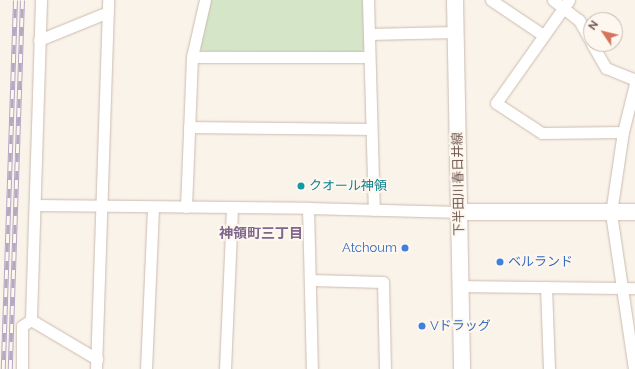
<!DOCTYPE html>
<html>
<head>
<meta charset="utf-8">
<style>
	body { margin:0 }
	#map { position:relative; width:635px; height:369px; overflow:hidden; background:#faf3e9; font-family:Raleway,"Noto Sans JP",sans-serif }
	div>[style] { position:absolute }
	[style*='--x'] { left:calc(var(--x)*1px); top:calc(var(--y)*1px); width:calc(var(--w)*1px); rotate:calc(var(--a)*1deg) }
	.green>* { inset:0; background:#d5e6c8 }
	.roads { filter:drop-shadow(0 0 1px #cbbbb0) drop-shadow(0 0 1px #cbbbb0) }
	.street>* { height:11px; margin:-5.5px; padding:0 5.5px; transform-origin:5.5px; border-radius:5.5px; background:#fff }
	.secondary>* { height:16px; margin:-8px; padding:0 8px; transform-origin:8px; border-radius:8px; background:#fff }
	.rail>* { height:4.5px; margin-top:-2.25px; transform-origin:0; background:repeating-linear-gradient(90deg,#fdf7ef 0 9px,#b6a8c3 0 18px); box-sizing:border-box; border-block:1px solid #b6a8c3 }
	.dots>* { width:11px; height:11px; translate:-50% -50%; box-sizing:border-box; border:2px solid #fdf7ef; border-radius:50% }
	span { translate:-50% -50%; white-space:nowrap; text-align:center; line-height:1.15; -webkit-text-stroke:4px #fdf7ef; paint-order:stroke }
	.street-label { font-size:13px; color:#715a4f }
	.culture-label { font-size:13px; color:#0d838f }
	.left { translate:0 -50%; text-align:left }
	.shop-label { font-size:13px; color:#366cbe }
	.right { translate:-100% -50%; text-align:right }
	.neighbourhood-label { font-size:14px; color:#7f678d; font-weight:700 }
	.north { position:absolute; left:583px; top:12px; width:40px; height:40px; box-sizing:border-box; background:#fdf7ef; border:1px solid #c5b8af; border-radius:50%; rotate:305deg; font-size:11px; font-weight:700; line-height:16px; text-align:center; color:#715a4f }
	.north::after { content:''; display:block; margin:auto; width:14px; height:18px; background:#d5745d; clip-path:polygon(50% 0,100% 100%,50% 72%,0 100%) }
</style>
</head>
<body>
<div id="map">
	<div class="green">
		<i style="clip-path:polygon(209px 0,364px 0,365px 48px,361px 52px,203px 51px,199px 47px)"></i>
	</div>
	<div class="roads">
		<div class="street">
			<i style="--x:41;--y:0;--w:320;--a:91.8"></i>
			<i style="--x:31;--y:320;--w:77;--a:30.6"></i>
			<i style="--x:368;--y:0;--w:210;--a:88.4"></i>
			<i style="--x:491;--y:0;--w:63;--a:33.9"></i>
			<i style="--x:553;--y:0;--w:33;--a:38"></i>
			<i style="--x:579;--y:20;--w:25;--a:61"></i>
			<i style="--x:569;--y:0;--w:126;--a:125.3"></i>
			<i style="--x:496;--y:103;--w:55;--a:33.1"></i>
			<i style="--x:542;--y:133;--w:81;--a:-0.7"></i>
			<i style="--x:369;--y:34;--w:87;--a:-1.3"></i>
			<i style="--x:39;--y:40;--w:74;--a:-22.1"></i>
			<i style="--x:592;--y:44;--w:28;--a:60"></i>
			<i style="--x:606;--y:68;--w:31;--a:22"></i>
			<i style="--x:192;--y:57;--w:177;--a:0"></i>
			<i style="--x:189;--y:127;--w:182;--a:0.6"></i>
			<i style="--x:35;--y:205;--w:273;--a:0.6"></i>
			<i style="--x:308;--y:208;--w:152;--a:1.5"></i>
			<i style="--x:186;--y:207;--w:150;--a:-87.7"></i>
			<i style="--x:192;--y:57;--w:58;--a:-77.2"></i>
			<i style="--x:308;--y:208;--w:161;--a:88.6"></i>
			<i style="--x:311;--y:280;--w:72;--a:1.6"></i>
			<i style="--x:383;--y:282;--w:87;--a:88.7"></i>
			<i style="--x:461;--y:286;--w:174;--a:0.7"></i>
			<i style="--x:546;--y:287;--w:82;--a:87.9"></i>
			<i style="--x:22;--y:369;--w:43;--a:-90"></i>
			<i style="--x:22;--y:326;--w:11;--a:-34"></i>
			<i style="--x:96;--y:369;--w:369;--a:-88.1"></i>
			<i style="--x:146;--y:369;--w:162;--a:-87.5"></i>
			<i style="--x:225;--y:369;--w:161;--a:-87.5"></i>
			<i style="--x:634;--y:369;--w:158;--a:-98.4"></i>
			<i style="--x:611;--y:213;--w:82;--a:-81.6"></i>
			<i style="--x:623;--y:132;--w:49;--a:-76"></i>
		</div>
		<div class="secondary">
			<i style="--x:455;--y:0;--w:369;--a:88.9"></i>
			<i style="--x:460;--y:212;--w:175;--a:0"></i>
		</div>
	</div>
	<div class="rail">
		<i style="--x:3;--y:369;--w:369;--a:-88.1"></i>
		<i style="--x:10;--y:369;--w:369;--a:-88.1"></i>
	</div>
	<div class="dots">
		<i style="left:301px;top:186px;background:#0f9aa8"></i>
		<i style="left:405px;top:248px;background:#3f7fe0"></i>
		<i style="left:500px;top:262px;background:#3f7fe0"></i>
		<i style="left:422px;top:326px;background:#3f7fe0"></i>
	</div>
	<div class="street-label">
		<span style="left:459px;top:184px;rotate:-91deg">下半田川春日井線</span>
	</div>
	<div class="culture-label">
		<span class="left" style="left:309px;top:186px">クオール神領</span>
	</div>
	<div class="shop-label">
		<span class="right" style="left:397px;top:248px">Atchoum</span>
		<span class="left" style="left:508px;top:262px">ベルランド</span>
		<span class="left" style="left:430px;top:326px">Vドラッグ</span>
	</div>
	<div class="neighbourhood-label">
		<span style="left:261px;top:233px">神領町三丁目</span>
	</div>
	<div class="north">N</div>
</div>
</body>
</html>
